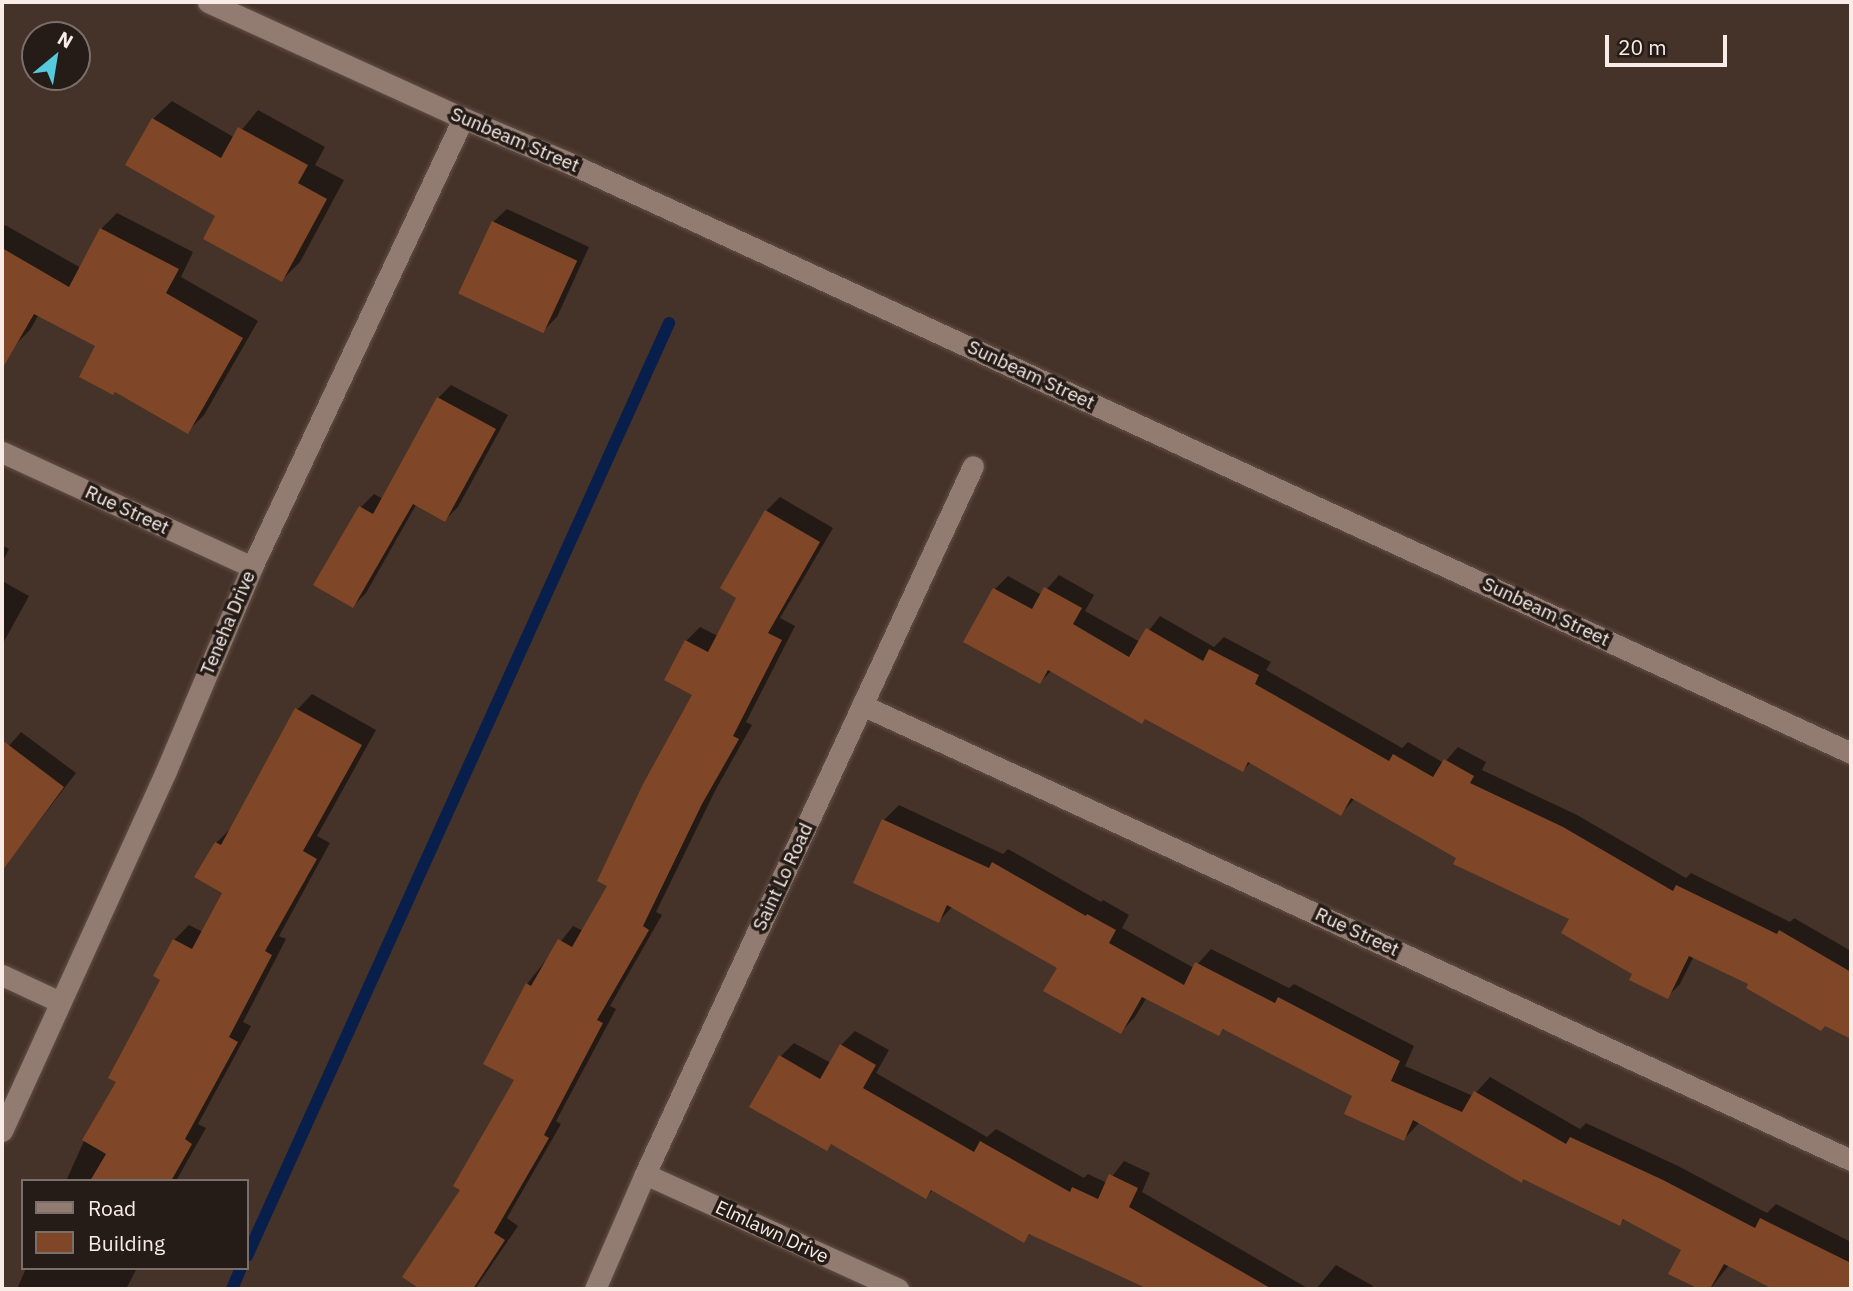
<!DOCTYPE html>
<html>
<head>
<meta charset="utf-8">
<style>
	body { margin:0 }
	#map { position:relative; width:1853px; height:1291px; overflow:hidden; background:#453228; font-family:"IBM Plex Sans",sans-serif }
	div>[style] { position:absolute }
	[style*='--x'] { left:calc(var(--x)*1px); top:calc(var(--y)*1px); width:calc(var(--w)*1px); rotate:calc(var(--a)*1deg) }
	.shadow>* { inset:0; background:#0007 }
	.stream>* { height:12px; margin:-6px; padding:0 6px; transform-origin:6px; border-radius:6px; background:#081e4b }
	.building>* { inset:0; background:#7f4727; transform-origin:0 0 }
	.roads { filter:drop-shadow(0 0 2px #615048) drop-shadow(0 0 2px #615048) }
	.street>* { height:21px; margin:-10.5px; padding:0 10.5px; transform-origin:10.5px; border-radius:10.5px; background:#927c71 }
	.secondary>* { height:21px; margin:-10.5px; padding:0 10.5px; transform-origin:10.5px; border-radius:10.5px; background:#927c71 }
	span { translate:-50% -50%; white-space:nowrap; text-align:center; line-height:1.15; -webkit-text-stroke:7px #251c18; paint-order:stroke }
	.street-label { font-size:19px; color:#f9ece6 }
	.frame { position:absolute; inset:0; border:4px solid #f9ece6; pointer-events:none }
	.legend { position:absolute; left:21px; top:1179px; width:228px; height:91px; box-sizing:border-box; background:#251c18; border:2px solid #7a6f6a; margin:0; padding:9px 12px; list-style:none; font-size:21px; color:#f9ece6 }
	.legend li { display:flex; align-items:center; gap:14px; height:35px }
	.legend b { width:35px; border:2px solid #7a6f6a }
	.north { position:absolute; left:21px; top:21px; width:70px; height:70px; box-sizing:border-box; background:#251c18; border:2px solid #7a6f6a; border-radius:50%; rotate:30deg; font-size:19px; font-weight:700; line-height:28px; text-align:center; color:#f9ece6 }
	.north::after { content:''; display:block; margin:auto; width:24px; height:32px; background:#55cadf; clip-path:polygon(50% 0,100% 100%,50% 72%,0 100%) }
	.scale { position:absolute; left:1605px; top:35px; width:122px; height:32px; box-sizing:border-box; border:4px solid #f9ece6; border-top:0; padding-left:9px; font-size:21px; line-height:24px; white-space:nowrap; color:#f9ece6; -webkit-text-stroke:5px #251c18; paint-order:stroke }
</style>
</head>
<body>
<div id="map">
	<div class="shadow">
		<i style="clip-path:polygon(172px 101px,235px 138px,258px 110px,325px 147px,315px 165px,344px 180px,300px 262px,282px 280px,217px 216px,153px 119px)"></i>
		<i style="clip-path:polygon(507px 209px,589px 247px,557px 317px,543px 331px,493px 222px)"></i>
		<i style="clip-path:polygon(117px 213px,193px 252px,181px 277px,258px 321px,204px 415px,188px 431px,98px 345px,39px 314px,30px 330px,14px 346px,2px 339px,2px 227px,5px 225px,81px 268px,101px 229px)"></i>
		<i style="clip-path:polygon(451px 385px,508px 415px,458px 507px,445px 520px,416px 505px,366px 593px,353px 606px,361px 507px,374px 494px,383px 499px,438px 398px)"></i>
		<i style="clip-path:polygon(780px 497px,833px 528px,780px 618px,795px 626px,746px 722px,752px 725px,716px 789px,656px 912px,662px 915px,610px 1006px,616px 1009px,556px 1121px,561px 1124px,507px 1218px,518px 1226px,475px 1289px,416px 1289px,517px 1080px,527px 984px,573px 926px,583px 931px,609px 886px,695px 694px,686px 641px,700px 627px,718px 636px,738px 597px,766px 511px)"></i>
		<i style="clip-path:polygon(2px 545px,9px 549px,2px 563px)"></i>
		<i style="clip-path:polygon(1059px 575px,1094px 595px,1085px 611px,1140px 642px,1160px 616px,1214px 647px,1224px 637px,1271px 662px,1266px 670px,1402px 748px,1408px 742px,1444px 763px,1458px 747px,1486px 762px,1482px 770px,1577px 815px,1686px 878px,1691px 873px,1790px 922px,1794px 918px,1851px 951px,1851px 1037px,1694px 956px,1680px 984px,1667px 997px,1635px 974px,1572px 918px,1355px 798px,1341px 814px,1251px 762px,1243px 770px,1052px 670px,1040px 682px,995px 589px,1008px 576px,1042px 595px)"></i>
		<i style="clip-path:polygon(2px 581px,29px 596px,2px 645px)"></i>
		<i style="clip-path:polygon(312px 694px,376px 730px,317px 836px,330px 843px,279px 936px,286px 939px,243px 1022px,251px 1026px,198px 1124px,206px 1128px,176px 1181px,66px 1181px,84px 1141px,118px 1082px,163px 980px,174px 940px,189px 925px,203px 932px,224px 892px,216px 843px,231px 828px,297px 710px)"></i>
		<i style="clip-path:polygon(21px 732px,76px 773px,3px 868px,2px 754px)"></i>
		<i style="clip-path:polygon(899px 805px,1003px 854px,1008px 849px,1101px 902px,1103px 900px,1129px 915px,1122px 928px,1194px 968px,1211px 949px,1289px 988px,1294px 984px,1414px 1046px,1405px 1066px,1473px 1096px,1490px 1077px,1580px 1129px,1586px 1123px,1678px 1166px,1767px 1213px,1776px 1204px,1851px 1242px,1851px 1289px,1777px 1289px,1729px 1265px,1710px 1289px,1702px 1289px,1671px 1273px,1683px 1249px,1625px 1218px,1620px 1224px,1420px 1122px,1404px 1139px,1354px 1095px,1225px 1028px,1219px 1034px,1147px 997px,1135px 1017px,1121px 1032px,1059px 967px,953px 906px,939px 921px,884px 820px)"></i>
		<i style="clip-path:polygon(855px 1031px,889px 1050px,876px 1073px,987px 1137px,996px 1129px,1084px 1178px,1088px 1174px,1107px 1183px,1124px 1161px,1150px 1173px,1142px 1192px,1309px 1289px,1152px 1289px,1031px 1233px,1024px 1240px,934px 1189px,926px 1197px,832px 1143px,827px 1148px,780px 1057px,794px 1043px,831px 1063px,841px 1045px)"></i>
		<i style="clip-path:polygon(1336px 1265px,1373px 1286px,1371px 1289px,1316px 1289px)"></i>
		<i style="clip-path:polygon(26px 1268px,137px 1268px,126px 1289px,17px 1289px)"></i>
	</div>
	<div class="stream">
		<i style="--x:247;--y:1256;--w:1024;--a:-65.66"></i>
		<i style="--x:232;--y:1289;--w:23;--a:-67"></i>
	</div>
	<div class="building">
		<i style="clip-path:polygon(152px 118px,221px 158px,238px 127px,308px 165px,298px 183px,327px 199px,282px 282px,203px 239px,215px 216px,125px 165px)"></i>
		<i style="left:492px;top:221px;width:94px;height:80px;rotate:25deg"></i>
		<i style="clip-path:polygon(100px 228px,179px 269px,166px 293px,243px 338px,188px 434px,115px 392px,113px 395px,79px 377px,95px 346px,34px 314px,2px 369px,2px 248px,69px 287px)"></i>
		<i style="clip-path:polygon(437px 397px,496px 429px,445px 522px,413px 504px,353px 608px,313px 585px,359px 506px,373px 514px)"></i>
		<i style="clip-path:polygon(765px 510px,820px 542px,768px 633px,782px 640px,733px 736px,739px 739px,702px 804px,643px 926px,649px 930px,597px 1020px,603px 1023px,544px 1135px,549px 1138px,494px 1233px,505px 1240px,473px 1289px,420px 1289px,402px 1277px,460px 1190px,453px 1186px,514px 1080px,483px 1064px,526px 983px,531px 986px,558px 939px,572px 947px,607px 886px,597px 881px,643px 784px,692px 695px,664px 680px,685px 640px,708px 652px,736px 598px,720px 588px)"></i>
		<i style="clip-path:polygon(1044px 587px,1082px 608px,1073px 624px,1129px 657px,1146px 628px,1203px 661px,1209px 649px,1259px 675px,1255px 684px,1389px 761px,1393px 754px,1433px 777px,1444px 759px,1474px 776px,1470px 783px,1563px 827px,1673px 891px,1676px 885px,1777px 934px,1779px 930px,1851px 972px,1851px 1039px,1825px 1026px,1821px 1031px,1746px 988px,1748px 984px,1689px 956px,1668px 999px,1629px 980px,1632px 974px,1561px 933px,1569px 919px,1453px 864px,1456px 858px,1351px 798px,1341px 816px,1248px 762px,1243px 772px,1145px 719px,1142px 724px,1048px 670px,1040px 684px,963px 642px,993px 588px,1032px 609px)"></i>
		<i style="clip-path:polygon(295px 708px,362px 745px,303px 851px,317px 859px,265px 951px,272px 955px,229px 1037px,238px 1042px,185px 1139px,192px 1144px,171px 1181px,90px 1181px,106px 1154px,82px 1140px,116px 1082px,108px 1078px,160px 980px,153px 976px,173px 939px,192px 949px,222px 893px,194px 877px,215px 842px,221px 845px)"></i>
		<i style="clip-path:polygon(2px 740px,64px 787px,2px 871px)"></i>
		<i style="clip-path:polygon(882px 819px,989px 868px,992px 862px,1086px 916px,1087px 914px,1116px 930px,1109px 943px,1184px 985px,1195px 962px,1275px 1003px,1278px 997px,1400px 1061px,1391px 1081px,1462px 1112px,1474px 1091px,1566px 1144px,1570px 1137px,1663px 1180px,1755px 1228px,1760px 1218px,1851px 1263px,1851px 1289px,1773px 1289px,1724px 1264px,1710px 1289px,1699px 1289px,1668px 1274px,1681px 1250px,1623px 1219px,1620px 1226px,1523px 1179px,1522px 1183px,1413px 1120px,1404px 1141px,1344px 1114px,1352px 1096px,1223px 1029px,1219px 1036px,1142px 997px,1121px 1034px,1043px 991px,1057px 968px,947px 905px,939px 923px,853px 883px)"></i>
		<i style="clip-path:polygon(840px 1044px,876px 1065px,863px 1088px,974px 1152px,980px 1141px,1070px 1192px,1072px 1187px,1098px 1199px,1109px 1174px,1138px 1188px,1129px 1207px,1272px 1289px,1148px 1289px,1029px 1234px,1024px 1243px,931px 1190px,926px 1199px,831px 1144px,827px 1151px,749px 1107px,779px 1055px,820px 1079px)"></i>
	</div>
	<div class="roads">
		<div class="street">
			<i style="--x:2;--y:452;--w:275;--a:24.7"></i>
			<i style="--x:862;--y:705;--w:1089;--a:24.71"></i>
			<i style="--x:2;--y:975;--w:64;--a:25"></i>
			<i style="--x:2;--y:1131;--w:396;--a:-65.5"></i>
			<i style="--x:166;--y:771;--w:221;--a:-67.1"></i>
			<i style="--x:252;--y:567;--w:496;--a:-64.8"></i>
			<i style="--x:645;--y:1174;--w:278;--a:24.4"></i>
			<i style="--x:595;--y:1289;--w:125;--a:-66.5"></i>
			<i style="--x:645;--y:1174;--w:780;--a:-65.14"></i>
		</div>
		<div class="secondary">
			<i style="--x:208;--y:2;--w:280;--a:24.5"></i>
			<i style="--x:463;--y:118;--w:115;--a:23"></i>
			<i style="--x:569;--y:163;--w:1411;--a:24.71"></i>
		</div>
	</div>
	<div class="street-label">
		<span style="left:515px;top:140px;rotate:23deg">Sunbeam Street</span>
		<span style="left:1031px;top:375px;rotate:25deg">Sunbeam Street</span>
		<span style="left:127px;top:510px;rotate:25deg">Rue Street</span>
		<span style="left:1546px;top:612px;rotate:25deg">Sunbeam Street</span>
		<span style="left:228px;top:623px;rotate:-67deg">Teneha Drive</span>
		<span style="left:783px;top:877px;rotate:-65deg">Saint Lo Road</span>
		<span style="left:1357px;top:932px;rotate:25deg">Rue Street</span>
		<span style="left:772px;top:1232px;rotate:25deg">Elmlawn Drive</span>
	</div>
	<div class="frame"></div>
	<ul class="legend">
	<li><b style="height:9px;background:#927c71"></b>Road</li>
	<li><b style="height:19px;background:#7f4727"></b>Building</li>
	</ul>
	<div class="north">N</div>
	<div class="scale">20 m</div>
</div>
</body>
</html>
